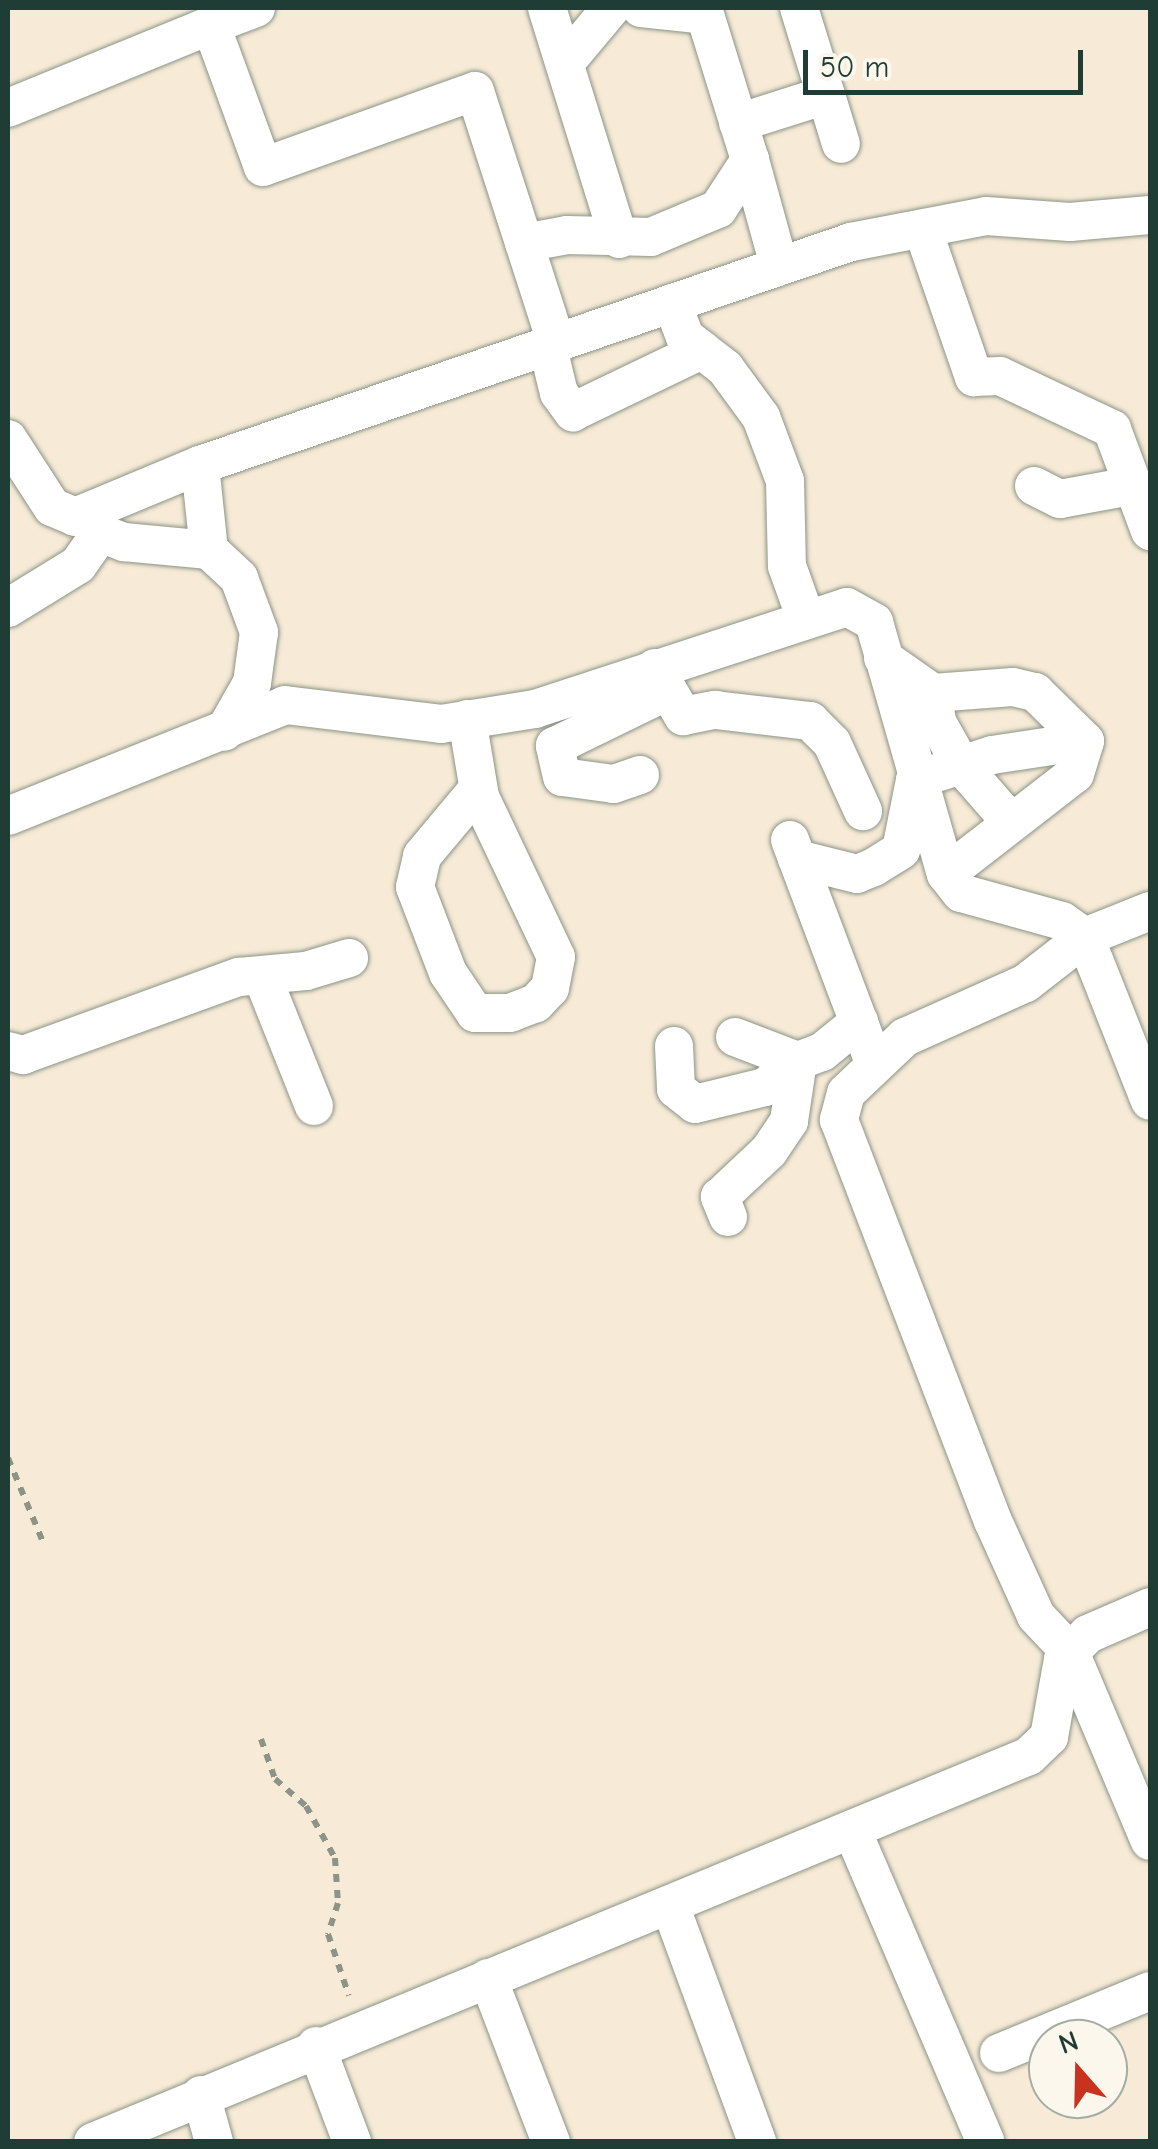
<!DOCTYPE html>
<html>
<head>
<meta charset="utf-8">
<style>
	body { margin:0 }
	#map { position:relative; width:1158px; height:2149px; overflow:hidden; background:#f7ebd7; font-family:"Comic Neue",sans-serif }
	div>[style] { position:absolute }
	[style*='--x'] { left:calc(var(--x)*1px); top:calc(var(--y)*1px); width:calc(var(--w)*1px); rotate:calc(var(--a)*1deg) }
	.path>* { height:6px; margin-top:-3px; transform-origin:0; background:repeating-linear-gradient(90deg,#8b9486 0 8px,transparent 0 16px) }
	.roads { filter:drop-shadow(0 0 2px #8b9486) drop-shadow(0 0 2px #8b9486) }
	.minor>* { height:38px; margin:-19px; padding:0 19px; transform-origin:19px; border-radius:19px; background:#fff }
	span { translate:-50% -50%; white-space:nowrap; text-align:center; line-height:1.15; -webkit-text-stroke:8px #fbf7ec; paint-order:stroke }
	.frame { position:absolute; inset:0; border:10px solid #1f3d34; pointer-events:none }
	.north { position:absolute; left:1028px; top:2019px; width:100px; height:100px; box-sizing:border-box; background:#fbf7ec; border:2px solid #a3ada2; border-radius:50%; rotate:340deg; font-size:28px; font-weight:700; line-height:40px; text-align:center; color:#1f3d34 }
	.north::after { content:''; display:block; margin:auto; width:35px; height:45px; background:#c8321e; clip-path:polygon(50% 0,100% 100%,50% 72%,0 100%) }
	.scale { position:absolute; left:803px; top:50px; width:280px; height:45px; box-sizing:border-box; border:5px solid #1f3d34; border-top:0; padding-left:12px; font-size:30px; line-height:35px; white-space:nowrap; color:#1f3d34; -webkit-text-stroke:8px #fbf7ec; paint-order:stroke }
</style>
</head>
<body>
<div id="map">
	<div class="path">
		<i style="--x:8;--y:1458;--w:91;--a:67.4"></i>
		<i style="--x:261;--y:1739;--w:42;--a:70.7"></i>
		<i style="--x:275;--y:1779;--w:41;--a:41.1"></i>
		<i style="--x:306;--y:1806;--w:60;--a:60.9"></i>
		<i style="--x:335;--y:1858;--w:45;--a:86.2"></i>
		<i style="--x:338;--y:1903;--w:33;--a:108"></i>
		<i style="--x:328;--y:1934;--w:65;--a:71.3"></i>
	</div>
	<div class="roads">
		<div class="minor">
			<i style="--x:256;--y:8;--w:48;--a:159.3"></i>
			<i style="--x:211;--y:25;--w:151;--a:69.9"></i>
			<i style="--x:263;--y:167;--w:225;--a:-19.7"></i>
			<i style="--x:475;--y:91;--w:267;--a:72.1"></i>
			<i style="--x:547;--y:8;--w:242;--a:72.7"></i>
			<i style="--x:641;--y:8;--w:64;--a:6.2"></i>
			<i style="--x:799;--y:8;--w:91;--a:72.8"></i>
			<i style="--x:565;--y:63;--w:72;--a:-50.1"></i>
			<i style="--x:8;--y:108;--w:219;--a:-22.2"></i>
			<i style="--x:738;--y:123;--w:92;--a:-17.7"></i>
			<i style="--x:826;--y:95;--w:51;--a:73"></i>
			<i style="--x:750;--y:160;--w:109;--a:74.6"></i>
			<i style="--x:923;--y:230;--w:156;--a:70.9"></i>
			<i style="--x:974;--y:377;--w:26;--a:-2"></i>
			<i style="--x:1000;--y:376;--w:124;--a:25.3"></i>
			<i style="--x:1112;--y:429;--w:109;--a:69.6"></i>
			<i style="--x:524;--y:243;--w:44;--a:-10.5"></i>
			<i style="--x:567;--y:235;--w:84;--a:1.4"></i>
			<i style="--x:651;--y:237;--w:73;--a:-22.7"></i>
			<i style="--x:718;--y:209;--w:59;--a:-56.9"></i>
			<i style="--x:750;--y:160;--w:159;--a:-107.2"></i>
			<i style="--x:672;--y:303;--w:36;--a:69"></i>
			<i style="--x:685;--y:337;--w:51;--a:37.8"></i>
			<i style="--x:725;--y:368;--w:61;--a:53.7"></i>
			<i style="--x:761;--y:417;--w:68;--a:69.4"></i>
			<i style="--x:785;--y:481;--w:85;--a:88.7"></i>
			<i style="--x:787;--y:566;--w:56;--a:70.3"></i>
			<i style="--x:548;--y:348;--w:46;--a:76.3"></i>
			<i style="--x:559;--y:393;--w:24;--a:54"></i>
			<i style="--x:573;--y:412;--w:143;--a:-25.7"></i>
			<i style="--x:8;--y:439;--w:81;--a:57.1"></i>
			<i style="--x:52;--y:507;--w:25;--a:23"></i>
			<i style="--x:75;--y:517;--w:135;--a:-22.6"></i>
			<i style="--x:200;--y:465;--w:688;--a:-18.91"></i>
			<i style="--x:851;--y:242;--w:137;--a:-10.9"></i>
			<i style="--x:986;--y:216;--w:84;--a:4.1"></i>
			<i style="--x:1070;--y:222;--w:80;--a:-5"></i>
			<i style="--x:200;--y:465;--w:85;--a:84"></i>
			<i style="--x:209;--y:550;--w:41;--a:43"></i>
			<i style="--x:239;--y:578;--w:58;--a:69.7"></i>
			<i style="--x:259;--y:632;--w:51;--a:97.8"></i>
			<i style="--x:252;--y:683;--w:56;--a:119.7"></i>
			<i style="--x:1034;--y:486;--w:29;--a:27"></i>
			<i style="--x:1060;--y:499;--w:72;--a:-10.4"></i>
			<i style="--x:82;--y:514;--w:26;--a:47"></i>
			<i style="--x:100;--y:533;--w:26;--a:21"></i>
			<i style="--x:124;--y:542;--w:85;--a:5.4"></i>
			<i style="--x:8;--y:608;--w:82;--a:-31.6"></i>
			<i style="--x:78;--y:565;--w:39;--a:-55"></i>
			<i style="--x:883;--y:658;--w:61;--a:35"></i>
			<i style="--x:933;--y:693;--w:80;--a:-4.3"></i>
			<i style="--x:1013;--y:687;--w:23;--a:13"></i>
			<i style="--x:1035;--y:692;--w:70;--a:44.4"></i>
			<i style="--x:655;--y:668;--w:56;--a:59.7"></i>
			<i style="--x:683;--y:716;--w:33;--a:-11"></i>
			<i style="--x:715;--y:710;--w:96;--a:6.6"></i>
			<i style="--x:810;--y:721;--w:31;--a:45"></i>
			<i style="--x:832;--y:743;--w:75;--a:65.5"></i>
			<i style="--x:933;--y:693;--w:29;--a:82"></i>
			<i style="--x:937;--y:722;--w:49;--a:60.8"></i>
			<i style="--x:961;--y:765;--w:73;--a:48.9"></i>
			<i style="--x:467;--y:719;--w:79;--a:80.5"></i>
			<i style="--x:480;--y:797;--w:177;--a:64.6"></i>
			<i style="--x:556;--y:957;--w:32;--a:101"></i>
			<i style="--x:550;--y:988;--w:21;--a:133"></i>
			<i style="--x:536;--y:1003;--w:28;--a:159"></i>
			<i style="--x:510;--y:1013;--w:35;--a:180"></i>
			<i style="--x:475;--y:1013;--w:48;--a:-124"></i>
			<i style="--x:448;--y:973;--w:92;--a:-111"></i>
			<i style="--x:415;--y:887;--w:32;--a:-77"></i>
			<i style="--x:422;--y:856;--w:87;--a:-50.1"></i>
			<i style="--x:640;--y:775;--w:28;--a:161"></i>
			<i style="--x:614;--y:784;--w:52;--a:-172.3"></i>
			<i style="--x:562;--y:777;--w:32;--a:-103"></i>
			<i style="--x:555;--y:746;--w:126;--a:-26"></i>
			<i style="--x:8;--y:816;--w:298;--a:-21.8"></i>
			<i style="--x:285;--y:705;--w:157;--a:6.9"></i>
			<i style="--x:441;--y:724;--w:95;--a:-9.1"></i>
			<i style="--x:535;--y:709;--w:328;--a:-18.1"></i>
			<i style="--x:847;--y:607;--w:31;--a:29"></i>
			<i style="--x:874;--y:622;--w:262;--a:74.1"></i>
			<i style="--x:946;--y:874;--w:24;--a:52"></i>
			<i style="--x:961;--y:893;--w:105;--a:15.5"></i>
			<i style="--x:1062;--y:921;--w:28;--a:35"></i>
			<i style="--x:1085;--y:937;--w:176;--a:68.4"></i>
			<i style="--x:790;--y:840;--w:237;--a:69.3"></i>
			<i style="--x:797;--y:859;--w:62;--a:14"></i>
			<i style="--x:857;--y:874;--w:18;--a:-22"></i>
			<i style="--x:874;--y:867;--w:32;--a:-32"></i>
			<i style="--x:901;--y:850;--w:71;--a:-78.7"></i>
			<i style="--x:915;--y:780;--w:81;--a:-18"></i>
			<i style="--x:992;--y:755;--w:94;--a:-8.6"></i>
			<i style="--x:946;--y:874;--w:163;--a:-37.8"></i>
			<i style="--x:1075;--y:774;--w:34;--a:-73"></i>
			<i style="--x:1150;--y:911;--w:70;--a:158.2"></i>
			<i style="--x:1085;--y:937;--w:75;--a:142.1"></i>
			<i style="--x:1026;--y:983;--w:133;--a:155.9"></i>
			<i style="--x:905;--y:1037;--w:81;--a:136.5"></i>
			<i style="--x:846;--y:1093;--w:28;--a:105"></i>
			<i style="--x:839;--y:1120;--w:430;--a:69"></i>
			<i style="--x:993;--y:1521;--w:104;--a:65.6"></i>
			<i style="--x:1036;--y:1616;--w:50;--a:46.6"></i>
			<i style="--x:1070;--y:1652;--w:205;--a:67.1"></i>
			<i style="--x:262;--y:976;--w:140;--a:68.2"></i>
			<i style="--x:735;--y:1037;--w:67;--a:20.9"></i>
			<i style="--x:798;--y:1061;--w:26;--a:-21"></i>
			<i style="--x:822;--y:1052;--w:48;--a:-39"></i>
			<i style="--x:674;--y:1046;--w:43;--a:87.3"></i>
			<i style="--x:676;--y:1089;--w:24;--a:38"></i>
			<i style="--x:695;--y:1104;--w:72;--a:-13.7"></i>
			<i style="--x:765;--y:1087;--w:42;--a:-38.2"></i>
			<i style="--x:8;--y:1051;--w:16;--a:15"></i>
			<i style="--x:23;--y:1055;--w:230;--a:-19.9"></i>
			<i style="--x:239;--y:977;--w:67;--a:-5.1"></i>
			<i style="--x:306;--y:971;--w:45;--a:-16.8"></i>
			<i style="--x:728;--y:1217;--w:22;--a:-112"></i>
			<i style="--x:720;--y:1197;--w:67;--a:-43.2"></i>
			<i style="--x:769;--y:1151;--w:36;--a:-56"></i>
			<i style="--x:789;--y:1121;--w:61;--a:-81.5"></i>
			<i style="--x:852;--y:1830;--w:338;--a:66.8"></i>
			<i style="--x:670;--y:1905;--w:252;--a:69.8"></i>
			<i style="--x:488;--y:1978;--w:176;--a:69"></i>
			<i style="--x:316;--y:2046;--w:103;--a:69.4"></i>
			<i style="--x:999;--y:2053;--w:163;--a:-22.3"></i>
			<i style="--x:201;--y:2095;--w:49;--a:74.5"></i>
			<i style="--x:93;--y:2142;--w:1012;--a:-22.41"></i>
			<i style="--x:1029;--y:1756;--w:28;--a:-44"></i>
			<i style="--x:1049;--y:1737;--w:79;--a:-79.8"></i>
			<i style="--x:1063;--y:1659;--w:35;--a:-45"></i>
			<i style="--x:1088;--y:1634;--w:68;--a:-23.5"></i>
		</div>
	</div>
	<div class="frame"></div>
	<div class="north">N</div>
	<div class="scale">50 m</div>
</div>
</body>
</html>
